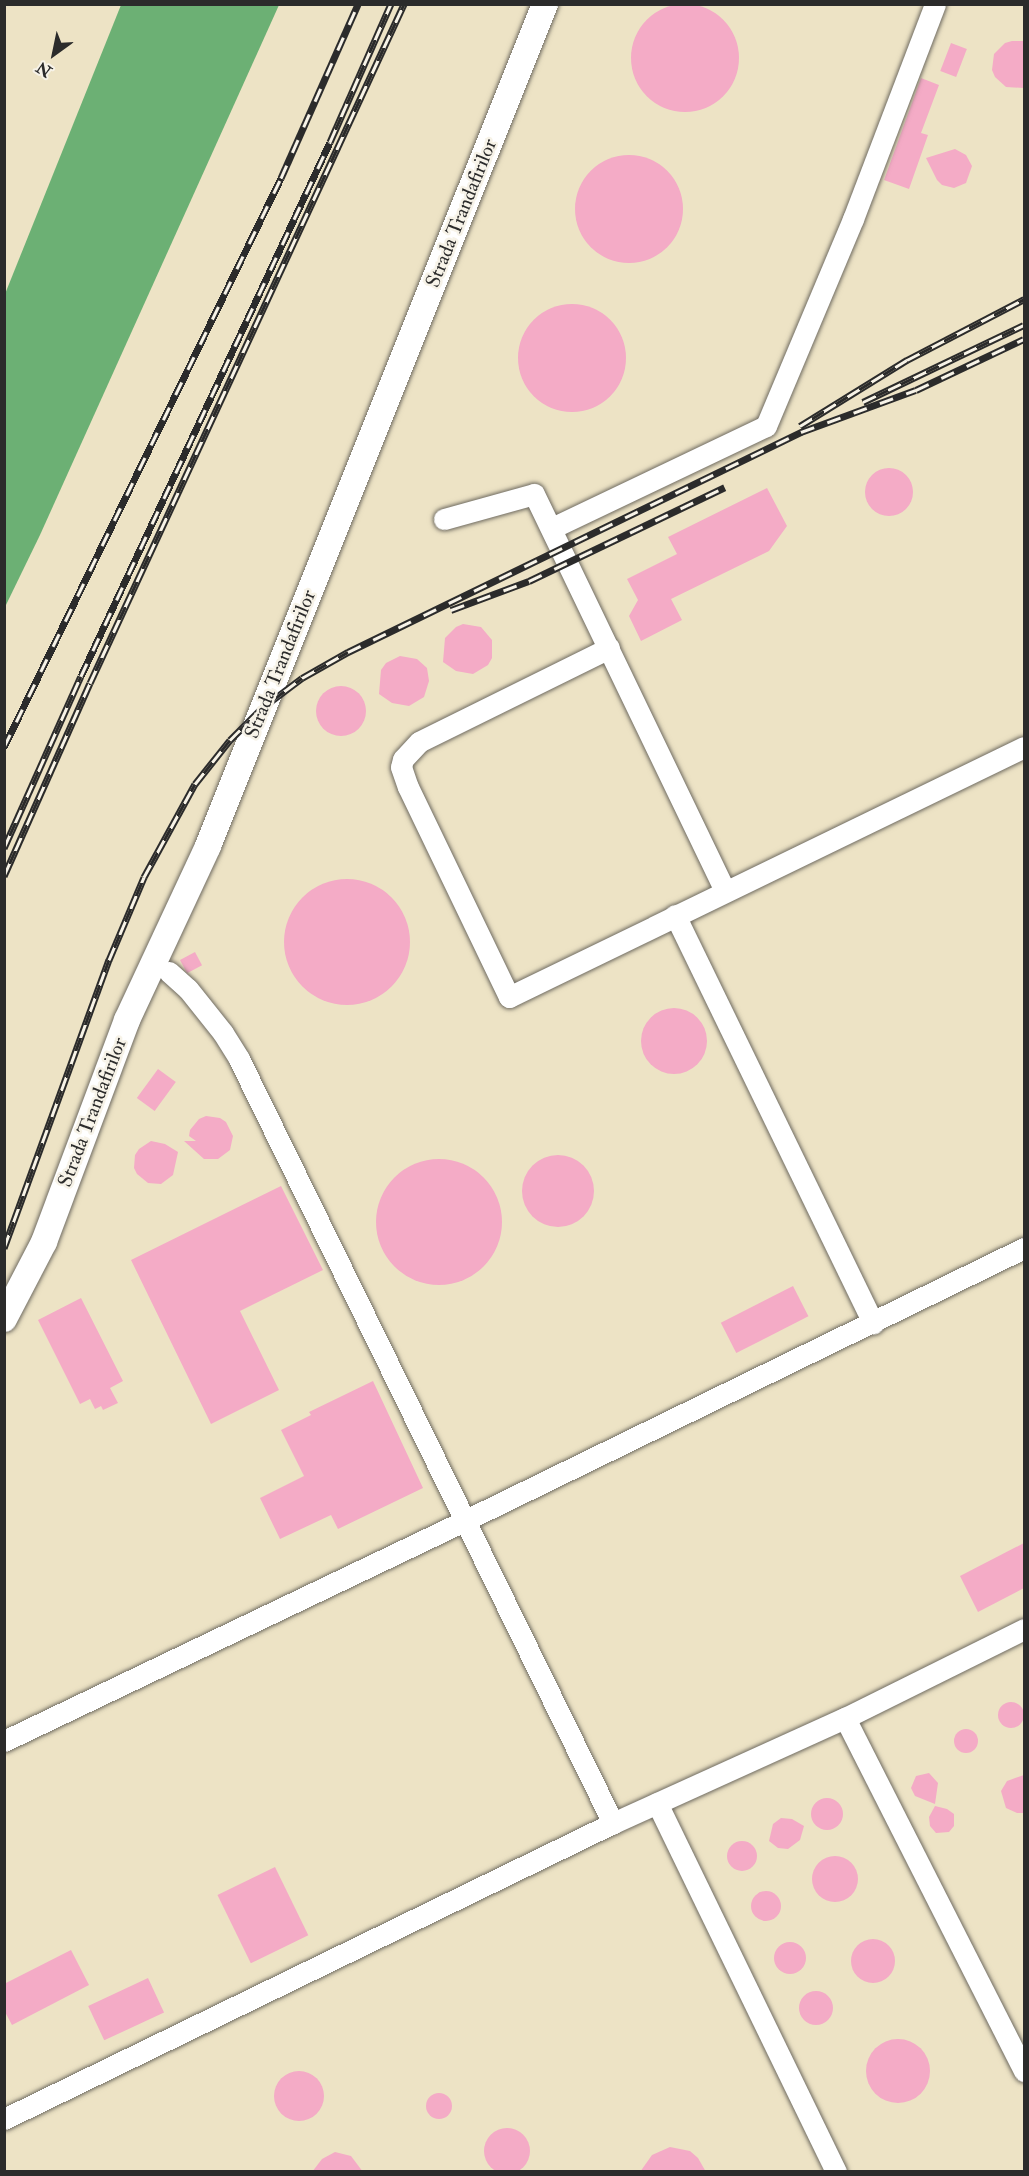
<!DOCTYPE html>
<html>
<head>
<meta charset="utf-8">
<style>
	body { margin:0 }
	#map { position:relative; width:1029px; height:2176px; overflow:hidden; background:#ede3c5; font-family:"IM FELL Double Pica",serif }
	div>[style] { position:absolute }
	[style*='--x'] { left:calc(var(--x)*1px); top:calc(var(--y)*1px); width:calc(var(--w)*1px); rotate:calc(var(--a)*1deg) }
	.forest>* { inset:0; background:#6cb074 }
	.building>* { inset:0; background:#f4abc6; transform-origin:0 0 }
	.round { border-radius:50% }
	.roads { filter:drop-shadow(0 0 2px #6f6b61) drop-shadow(0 0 2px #6f6b61) }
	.minor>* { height:21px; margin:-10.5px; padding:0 10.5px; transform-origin:10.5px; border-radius:10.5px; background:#fff }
	.major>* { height:26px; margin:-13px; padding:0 13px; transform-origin:13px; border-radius:13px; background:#fff }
	.rail>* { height:7px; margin-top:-3.5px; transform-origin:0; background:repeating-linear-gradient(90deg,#f7f3e8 0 14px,#2b2b2b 0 28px); box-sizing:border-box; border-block:2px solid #2b2b2b }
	span { translate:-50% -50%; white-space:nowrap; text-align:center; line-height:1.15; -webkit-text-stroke:5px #f7f3e8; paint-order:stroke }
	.street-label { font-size:20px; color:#2b2b2b }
	.frame { position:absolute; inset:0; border:6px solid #2b2b2b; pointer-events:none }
	.north { position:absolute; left:24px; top:24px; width:60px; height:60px; -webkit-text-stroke:4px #f7f3e8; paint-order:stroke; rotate:213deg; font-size:16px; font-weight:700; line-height:24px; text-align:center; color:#2b2b2b }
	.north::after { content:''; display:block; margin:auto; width:21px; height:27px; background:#2b2b2b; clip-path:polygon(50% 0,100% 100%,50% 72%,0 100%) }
</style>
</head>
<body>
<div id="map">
	<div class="forest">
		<i style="clip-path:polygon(121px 5px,279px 5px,40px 535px,5px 607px,5px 294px)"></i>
	</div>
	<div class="building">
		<i class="round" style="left:631px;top:4px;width:108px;height:108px"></i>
		<i style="clip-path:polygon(1012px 41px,1024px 41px,1024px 88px,1006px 87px,995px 77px,992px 70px,994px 54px,1005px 43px)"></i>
		<i style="left:951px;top:43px;width:17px;height:30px;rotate:21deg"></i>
		<i style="clip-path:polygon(921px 78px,939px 85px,921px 133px,928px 135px,909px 189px,884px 180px)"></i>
		<i style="clip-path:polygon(955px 149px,966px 155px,972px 166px,966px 183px,954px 188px,942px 185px,937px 180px,926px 158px)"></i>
		<i class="round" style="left:575px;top:155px;width:108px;height:108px"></i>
		<i class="round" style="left:518px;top:304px;width:108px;height:108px"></i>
		<i class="round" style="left:865px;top:468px;width:48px;height:48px"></i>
		<i style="clip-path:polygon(767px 488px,787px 526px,769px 551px,671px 599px,682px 620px,641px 641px,629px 616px,638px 600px,627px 579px,677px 554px,668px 537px)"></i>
		<i style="clip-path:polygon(463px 624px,481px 627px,492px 640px,492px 658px,488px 665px,473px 674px,456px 671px,443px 662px,445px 638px,456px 627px)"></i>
		<i style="clip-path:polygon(400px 656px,417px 659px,427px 668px,429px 681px,424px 697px,409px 706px,392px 703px,379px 694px,381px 670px,386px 663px)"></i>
		<i class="round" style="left:316px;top:686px;width:50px;height:50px"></i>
		<i class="round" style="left:284px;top:879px;width:126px;height:126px"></i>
		<i style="left:195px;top:952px;width:15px;height:17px;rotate:62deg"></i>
		<i class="round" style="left:641px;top:1008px;width:66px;height:66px"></i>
		<i style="left:158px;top:1069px;width:22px;height:36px;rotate:36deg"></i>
		<i style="clip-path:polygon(206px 1116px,220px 1118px,226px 1122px,233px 1136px,230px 1150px,218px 1159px,204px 1159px,184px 1141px,196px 1141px,189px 1136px,190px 1130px,199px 1119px)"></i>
		<i style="clip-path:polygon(151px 1141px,165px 1144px,178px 1152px,173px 1175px,161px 1184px,148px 1183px,137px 1174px,134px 1168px,135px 1155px,139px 1149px)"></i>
		<i class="round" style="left:522px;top:1155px;width:72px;height:72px"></i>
		<i class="round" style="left:376px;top:1159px;width:126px;height:126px"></i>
		<i style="clip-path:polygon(281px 1186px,323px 1270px,240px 1311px,279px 1390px,211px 1424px,131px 1260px)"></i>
		<i style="left:793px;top:1286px;width:34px;height:81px;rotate:63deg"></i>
		<i style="clip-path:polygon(81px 1298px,123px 1381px,110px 1388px,118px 1403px,103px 1410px,101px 1406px,95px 1409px,90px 1399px,80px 1404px,38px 1320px)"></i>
		<i style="clip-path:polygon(373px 1381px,423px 1488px,338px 1529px,331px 1515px,280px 1539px,260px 1498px,304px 1476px,281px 1430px,311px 1415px,309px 1412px)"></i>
		<i style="clip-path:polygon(1024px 1543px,1024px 1588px,978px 1612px,960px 1576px)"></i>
		<i class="round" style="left:998px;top:1702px;width:26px;height:26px"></i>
		<i class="round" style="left:954px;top:1729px;width:24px;height:24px"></i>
		<i style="clip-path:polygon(929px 1773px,938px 1783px,935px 1804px,915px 1796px,911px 1788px,916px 1776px)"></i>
		<i style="clip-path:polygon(1024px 1775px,1024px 1813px,1017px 1813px,1006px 1808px,1001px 1791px,1007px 1781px)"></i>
		<i class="round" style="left:811px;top:1798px;width:32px;height:32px"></i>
		<i style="clip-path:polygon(935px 1806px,947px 1809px,954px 1814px,954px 1826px,949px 1832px,936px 1833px,930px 1826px,929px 1817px)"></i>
		<i style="clip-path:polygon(781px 1818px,792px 1819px,804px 1826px,800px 1840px,788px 1849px,778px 1848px,769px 1841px,773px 1824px)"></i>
		<i class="round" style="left:727px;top:1841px;width:30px;height:30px"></i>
		<i class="round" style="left:812px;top:1856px;width:46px;height:46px"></i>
		<i style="left:275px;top:1867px;width:76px;height:64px;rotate:64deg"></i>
		<i class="round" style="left:751px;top:1891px;width:30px;height:30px"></i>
		<i class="round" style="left:851px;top:1939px;width:44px;height:44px"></i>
		<i class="round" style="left:774px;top:1942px;width:32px;height:32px"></i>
		<i style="clip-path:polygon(71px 1950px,89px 1985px,12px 2025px,4px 2010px,4px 1984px)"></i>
		<i style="left:148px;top:1978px;width:38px;height:66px;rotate:65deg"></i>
		<i class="round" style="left:799px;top:1991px;width:34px;height:34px"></i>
		<i class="round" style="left:866px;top:2039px;width:64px;height:64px"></i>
		<i class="round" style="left:274px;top:2071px;width:50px;height:50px"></i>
		<i class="round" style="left:426px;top:2093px;width:26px;height:26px"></i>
		<i class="round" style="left:484px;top:2128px;width:46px;height:46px"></i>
		<i style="clip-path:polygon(670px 2147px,690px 2151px,698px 2158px,706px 2172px,640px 2172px,652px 2155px)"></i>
		<i style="clip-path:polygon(335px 2152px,351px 2156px,363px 2172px,312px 2172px,322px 2159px)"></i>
	</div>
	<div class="roads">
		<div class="minor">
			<i style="--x:444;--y:519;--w:93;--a:-15.5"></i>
			<i style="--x:534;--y:494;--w:440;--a:64.3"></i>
			<i style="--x:552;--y:528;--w:237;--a:-25.5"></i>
			<i style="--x:766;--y:426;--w:225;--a:-67.2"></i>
			<i style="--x:853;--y:219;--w:230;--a:-69.1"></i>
			<i style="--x:609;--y:648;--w:212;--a:153.7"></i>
			<i style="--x:419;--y:742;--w:23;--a:133"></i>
			<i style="--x:403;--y:759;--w:8;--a:104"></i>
			<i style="--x:401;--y:767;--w:21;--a:71"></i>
			<i style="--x:408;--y:787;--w:233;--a:64.3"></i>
			<i style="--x:509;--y:997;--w:572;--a:-25.89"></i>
			<i style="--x:675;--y:915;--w:454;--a:64.1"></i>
			<i style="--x:169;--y:972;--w:25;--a:42"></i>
			<i style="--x:188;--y:989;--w:56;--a:51.5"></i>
			<i style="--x:223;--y:1033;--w:31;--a:58"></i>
			<i style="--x:239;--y:1059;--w:851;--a:63.92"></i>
			<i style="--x:845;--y:1718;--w:396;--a:63.1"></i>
			<i style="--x:4;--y:1741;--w:512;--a:-25.56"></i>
			<i style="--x:466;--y:1520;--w:621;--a:-25.99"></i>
			<i style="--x:657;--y:1803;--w:410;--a:64.1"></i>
			<i style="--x:4;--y:2119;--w:677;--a:-25.92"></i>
			<i style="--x:613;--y:1823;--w:255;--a:-24.4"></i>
			<i style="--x:845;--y:1718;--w:200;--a:-26.4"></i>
		</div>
		<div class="major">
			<i style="--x:4;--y:1319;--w:87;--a:-62.5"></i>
			<i style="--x:44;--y:1242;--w:237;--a:-69.5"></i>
			<i style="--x:127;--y:1020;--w:192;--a:-65"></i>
			<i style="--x:208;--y:846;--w:907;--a:-68.19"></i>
		</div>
	</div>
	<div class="rail">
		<i style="--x:863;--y:402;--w:178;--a:-25.6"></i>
		<i style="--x:800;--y:426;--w:126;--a:-31.7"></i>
		<i style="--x:907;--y:360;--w:132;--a:-27.5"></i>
		<i style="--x:451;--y:610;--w:83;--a:-20.4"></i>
		<i style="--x:529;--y:581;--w:217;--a:-25.6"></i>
		<i style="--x:4;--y:747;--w:633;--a:-64.04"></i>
		<i style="--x:281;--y:178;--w:190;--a:-66.1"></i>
		<i style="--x:4;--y:848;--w:188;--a:-65.9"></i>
		<i style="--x:81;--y:676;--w:589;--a:-65"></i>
		<i style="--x:330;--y:142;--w:151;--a:-66.2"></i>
		<i style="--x:4;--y:876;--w:211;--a:-66"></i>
		<i style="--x:90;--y:683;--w:748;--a:-65.18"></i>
		<i style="--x:4;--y:1248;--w:307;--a:-70"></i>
		<i style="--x:109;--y:960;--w:90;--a:-67.1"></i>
		<i style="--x:144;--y:877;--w:106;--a:-61.3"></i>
		<i style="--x:195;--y:784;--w:56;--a:-51.5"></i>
		<i style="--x:230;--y:740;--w:45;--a:-45"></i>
		<i style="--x:262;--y:708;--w:50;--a:-36.9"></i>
		<i style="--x:302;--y:678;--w:53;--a:-29.5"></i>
		<i style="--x:348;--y:652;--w:504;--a:-25.9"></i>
		<i style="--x:801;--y:432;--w:122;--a:-20.1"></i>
		<i style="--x:916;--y:390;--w:119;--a:-25.3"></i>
	</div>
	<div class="street-label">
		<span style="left:461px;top:213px;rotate:-68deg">Strada Trandafirilor</span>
		<span style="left:280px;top:664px;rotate:-68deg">Strada Trandafirilor</span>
		<span style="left:92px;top:1112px;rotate:-69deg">Strada Trandafirilor</span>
	</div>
	<div class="frame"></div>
	<div class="north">N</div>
</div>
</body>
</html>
